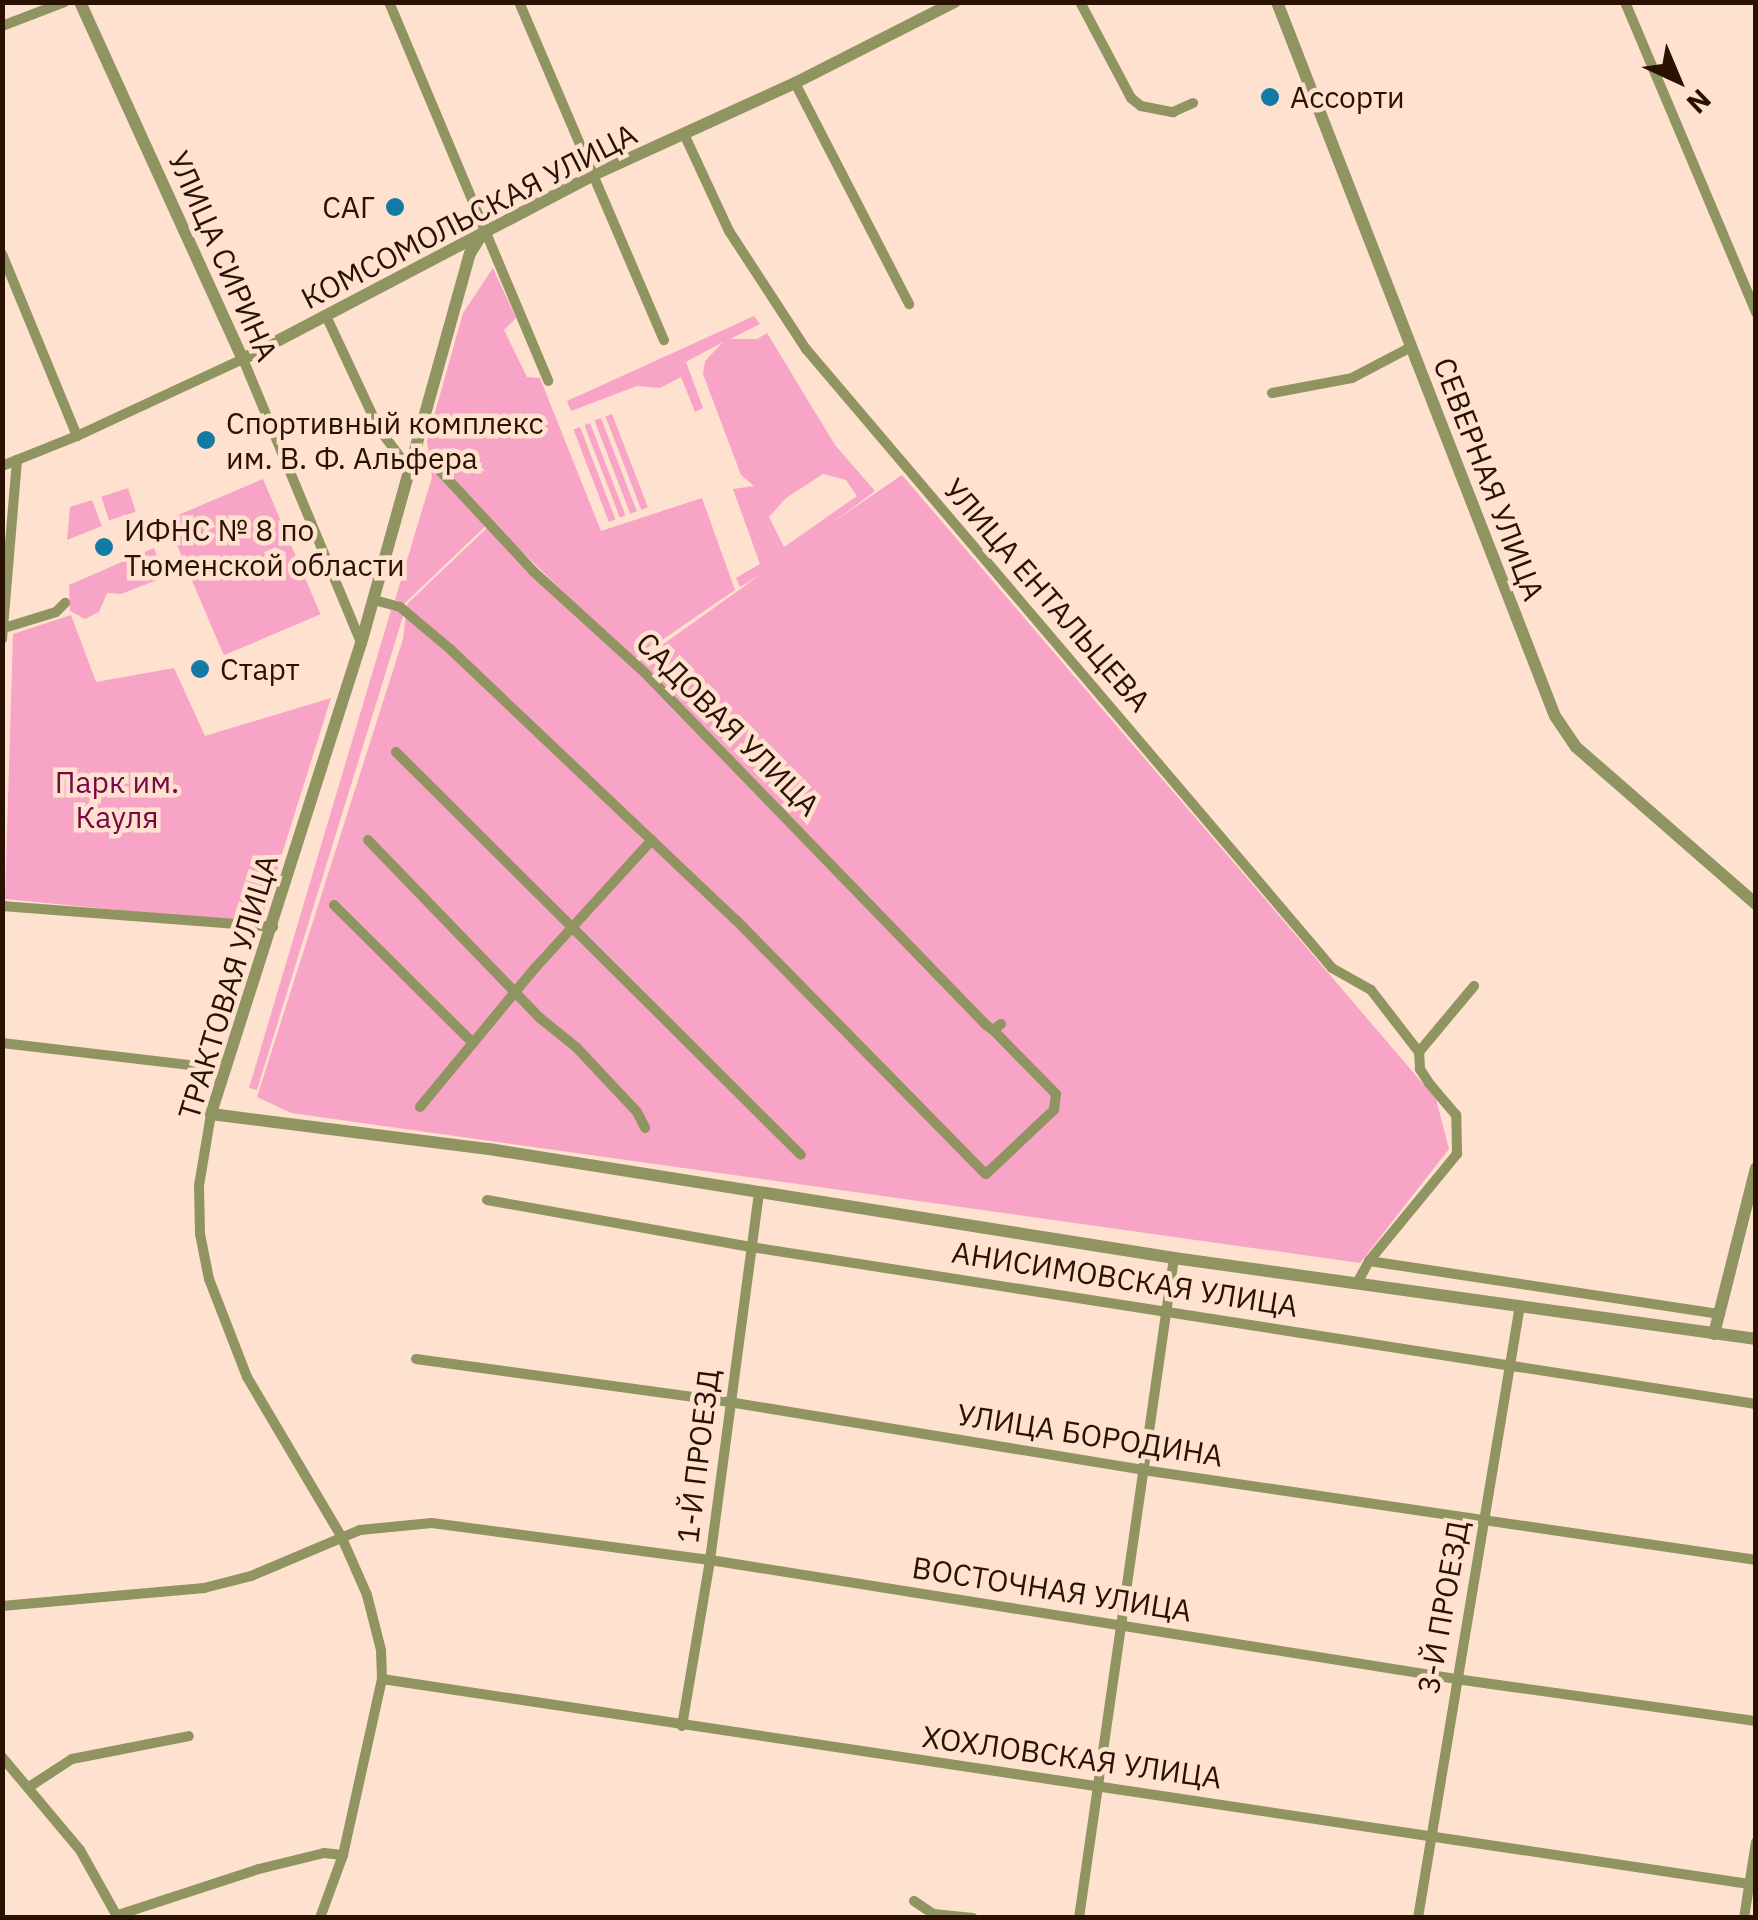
<!DOCTYPE html>
<html>
<head>
<meta charset="utf-8">
<style>
	body { margin:0 }
	#map { position:relative; width:1758px; height:1920px; overflow:hidden; background:#fee1cf; font-family:"IBM Plex Sans",sans-serif }
	div>[style] { position:absolute }
	[style*='--x'] { left:calc(var(--x)*1px); top:calc(var(--y)*1px); width:calc(var(--w)*1px); rotate:calc(var(--a)*1deg) }
	.green>* { inset:0; background:#f8a4c7; transform-origin:0 0 }
	.minor>* { height:10px; margin:-5px; padding:0 5px; transform-origin:5px; border-radius:5px; background:#8f9461 }
	.tertiary>* { height:12px; margin:-6px; padding:0 6px; transform-origin:6px; border-radius:6px; background:#8f9461 }
	.dots>* { width:28px; height:28px; translate:-50% -50%; box-sizing:border-box; border:5px solid #fee1cf; border-radius:50% }
	span { translate:-50% -50%; white-space:nowrap; text-align:center; line-height:1.15; -webkit-text-stroke:9px #fee1cf; paint-order:stroke }
	.poi-label { font-size:30px; color:#2b1101 }
	.left { translate:0 -50%; text-align:left }
	.right { translate:-100% -50%; text-align:right }
	.street-label { font-size:30px; color:#2b1101 }
	.park-label { font-size:30px; color:#770548 }
	.frame { position:absolute; inset:0; border:5px solid #2b1101; pointer-events:none }
	.north { position:absolute; left:1628px; top:30px; width:100px; height:100px; -webkit-text-stroke:8px #fee1cf; paint-order:stroke; rotate:136deg; font-size:28px; font-weight:700; line-height:40px; text-align:center; color:#2b1101 }
	.north::after { content:''; display:block; margin:auto; width:35px; height:45px; background:#2b1101; clip-path:polygon(50% 0,100% 100%,50% 72%,0 100%) }
</style>
</head>
<body>
<div id="map">
	<div class="green">
		<i style="clip-path:polygon(493px 268px,516px 318px,504px 330px,527px 377px,540px 378px,601px 531px,702px 498px,735px 590px,633px 660px,491px 521px,404px 604px,395px 600px,432px 477px,427px 441px,463px 313px)"></i>
		<i style="clip-path:polygon(evenodd,754px 316px,760px 324px,730px 339px,757px 339px,767px 333px,835px 445px,875px 491px,833px 522px,902px 475px,1436px 1099px,1449px 1149px,1360px 1263px,291px 1113px,257px 1097px,403px 639px,407px 604px,491px 524px,634px 665px,760px 575px,740px 587px,736px 578px,760px 564px,733px 489px,754px 486px,741px 475px,703px 374px,705px 361px,723px 342px,686px 362px,703px 408px,695px 412px,681px 377px,660px 388px,637px 386px,571px 411px,567px 401px,754px 316px,823px 474px,846px 480px,857px 496px,784px 547px,769px 517px,786px 498px,823px 474px)"></i>
		<i style="left:612px;top:414px;width:100px;height:7px;rotate:69deg"></i>
		<i style="left:601px;top:418px;width:100px;height:7px;rotate:69deg"></i>
		<i style="left:590px;top:423px;width:99px;height:6px;rotate:69deg"></i>
		<i style="left:580px;top:427px;width:99px;height:7px;rotate:69deg"></i>
		<i style="left:263px;top:479px;width:147px;height:105px;rotate:67deg"></i>
		<i style="left:128px;top:488px;width:25px;height:28px;rotate:72deg"></i>
		<i style="clip-path:polygon(92px 500px,102px 526px,67px 540px,70px 507px)"></i>
		<i style="clip-path:polygon(154px 548px,165px 577px,121px 594px,107px 593px,99px 612px,85px 619px,70px 611px,69px 585px)"></i>
		<i style="clip-path:polygon(391px 610px,404px 613px,257px 1090px,249px 1088px)"></i>
		<i style="clip-path:polygon(71px 615px,96px 682px,174px 668px,205px 736px,331px 698px,260px 924px,5px 899px,13px 634px)"></i>
	</div>
	<div class="minor">
		<i style="--x:389;--y:2;--w:411;--a:67.2"></i>
		<i style="--x:519;--y:2;--w:368;--a:66.8"></i>
		<i style="--x:1080;--y:2;--w:109;--a:62"></i>
		<i style="--x:1131;--y:98;--w:13;--a:39"></i>
		<i style="--x:1141;--y:106;--w:33;--a:11"></i>
		<i style="--x:1173;--y:112;--w:22;--a:-24"></i>
		<i style="--x:1625;--y:2;--w:337;--a:67.1"></i>
		<i style="--x:2;--y:26;--w:67;--a:-20.9"></i>
		<i style="--x:795;--y:83;--w:249;--a:62.7"></i>
		<i style="--x:684;--y:134;--w:107;--a:65.1"></i>
		<i style="--x:729;--y:231;--w:141;--a:56.9"></i>
		<i style="--x:806;--y:349;--w:812;--a:49.64"></i>
		<i style="--x:1332;--y:968;--w:45;--a:29.4"></i>
		<i style="--x:1371;--y:990;--w:78;--a:52.3"></i>
		<i style="--x:2;--y:254;--w:197;--a:67.6"></i>
		<i style="--x:327;--y:318;--w:123;--a:64.9"></i>
		<i style="--x:379;--y:429;--w:53;--a:52.7"></i>
		<i style="--x:1272;--y:393;--w:81;--a:-10.6"></i>
		<i style="--x:1352;--y:378;--w:67;--a:-27.7"></i>
		<i style="--x:416;--y:452;--w:16;--a:30"></i>
		<i style="--x:430;--y:460;--w:153;--a:47.1"></i>
		<i style="--x:534;--y:572;--w:151;--a:42.3"></i>
		<i style="--x:646;--y:674;--w:489;--a:45.9"></i>
		<i style="--x:986;--y:1025;--w:9;--a:36"></i>
		<i style="--x:993;--y:1030;--w:10;--a:-37"></i>
		<i style="--x:2;--y:466;--w:81;--a:-21.8"></i>
		<i style="--x:77;--y:436;--w:183;--a:-24.9"></i>
		<i style="--x:243;--y:359;--w:307;--a:67.4"></i>
		<i style="--x:374;--y:600;--w:27;--a:15"></i>
		<i style="--x:400;--y:607;--w:65;--a:40"></i>
		<i style="--x:450;--y:649;--w:394;--a:43.5"></i>
		<i style="--x:736;--y:920;--w:356;--a:45.5"></i>
		<i style="--x:986;--y:1174;--w:93;--a:-43.3"></i>
		<i style="--x:1054;--y:1110;--w:16;--a:-83"></i>
		<i style="--x:1056;--y:1094;--w:90;--a:-134.5"></i>
		<i style="--x:4;--y:628;--w:54;--a:-17.1"></i>
		<i style="--x:56;--y:612;--w:13;--a:-45"></i>
		<i style="--x:2;--y:639;--w:180;--a:-85.2"></i>
		<i style="--x:396;--y:752;--w:571;--a:44.86"></i>
		<i style="--x:368;--y:840;--w:248;--a:46"></i>
		<i style="--x:540;--y:1018;--w:46;--a:38.9"></i>
		<i style="--x:576;--y:1047;--w:89;--a:46.8"></i>
		<i style="--x:637;--y:1112;--w:18;--a:63"></i>
		<i style="--x:334;--y:905;--w:196;--a:44.8"></i>
		<i style="--x:2;--y:906;--w:272;--a:4.4"></i>
		<i style="--x:2;--y:1043;--w:222;--a:6.7"></i>
		<i style="--x:420;--y:1107;--w:182;--a:-50.4"></i>
		<i style="--x:536;--y:967;--w:172;--a:-47.6"></i>
		<i style="--x:211;--y:1114;--w:73;--a:99.5"></i>
		<i style="--x:199;--y:1186;--w:48;--a:88.8"></i>
		<i style="--x:200;--y:1234;--w:46;--a:78.7"></i>
		<i style="--x:209;--y:1279;--w:105;--a:68.8"></i>
		<i style="--x:247;--y:1377;--w:185;--a:59.4"></i>
		<i style="--x:341;--y:1536;--w:64;--a:66.2"></i>
		<i style="--x:367;--y:1595;--w:57;--a:75.7"></i>
		<i style="--x:381;--y:1650;--w:29;--a:88"></i>
		<i style="--x:382;--y:1679;--w:180;--a:102.5"></i>
		<i style="--x:343;--y:1855;--w:67;--a:110.1"></i>
		<i style="--x:487;--y:1200;--w:268;--a:10.1"></i>
		<i style="--x:751;--y:1247;--w:1017;--a:8.88"></i>
		<i style="--x:1369;--y:1261;--w:355;--a:8.6"></i>
		<i style="--x:1357;--y:1283;--w:25;--a:-61"></i>
		<i style="--x:1369;--y:1261;--w:139;--a:-50.6"></i>
		<i style="--x:1457;--y:1154;--w:39;--a:-91"></i>
		<i style="--x:1456;--y:1115;--w:42;--a:-130.2"></i>
		<i style="--x:1429;--y:1083;--w:17;--a:-123"></i>
		<i style="--x:1420;--y:1069;--w:17;--a:-93"></i>
		<i style="--x:1419;--y:1052;--w:86;--a:-50.2"></i>
		<i style="--x:416;--y:1359;--w:316;--a:7.8"></i>
		<i style="--x:729;--y:1402;--w:420;--a:9.3"></i>
		<i style="--x:1143;--y:1470;--w:620;--a:8.35"></i>
		<i style="--x:2;--y:1606;--w:203;--a:-5.1"></i>
		<i style="--x:204;--y:1588;--w:49;--a:-14.3"></i>
		<i style="--x:251;--y:1576;--w:118;--a:-22.9"></i>
		<i style="--x:360;--y:1530;--w:72;--a:-5.6"></i>
		<i style="--x:432;--y:1523;--w:280;--a:7.6"></i>
		<i style="--x:710;--y:1560;--w:755;--a:9.06"></i>
		<i style="--x:1456;--y:1679;--w:303;--a:8"></i>
		<i style="--x:382;--y:1679;--w:1389;--a:8.53"></i>
		<i style="--x:682;--y:1726;--w:168;--a:-80.4"></i>
		<i style="--x:710;--y:1560;--w:372;--a:-82.4"></i>
		<i style="--x:2;--y:1757;--w:121;--a:50"></i>
		<i style="--x:80;--y:1850;--w:78;--a:60.8"></i>
		<i style="--x:29;--y:1787;--w:51;--a:-33.1"></i>
		<i style="--x:72;--y:1759;--w:119;--a:-11.1"></i>
		<i style="--x:914;--y:1901;--w:23;--a:34"></i>
		<i style="--x:933;--y:1914;--w:40;--a:5.7"></i>
		<i style="--x:118;--y:1915;--w:148;--a:-18.1"></i>
		<i style="--x:259;--y:1869;--w:67;--a:-13.8"></i>
		<i style="--x:324;--y:1853;--w:19;--a:6"></i>
		<i style="--x:1079;--y:1918;--w:667;--a:-81.81"></i>
		<i style="--x:1418;--y:1918;--w:621;--a:-80.55"></i>
		<i style="--x:1744;--y:1918;--w:77;--a:-81"></i>
	</div>
	<div class="tertiary">
		<i style="--x:80;--y:2;--w:392;--a:65.5"></i>
		<i style="--x:243;--y:359;--w:395;--a:-27.7"></i>
		<i style="--x:593;--y:175;--w:222;--a:-24.5"></i>
		<i style="--x:795;--y:83;--w:179;--a:-26.9"></i>
		<i style="--x:1277;--y:2;--w:766;--a:68.73"></i>
		<i style="--x:1555;--y:716;--w:37;--a:56"></i>
		<i style="--x:1576;--y:747;--w:239;--a:41.1"></i>
		<i style="--x:484;--y:231;--w:26;--a:122"></i>
		<i style="--x:470;--y:253;--w:405;--a:105.6"></i>
		<i style="--x:361;--y:643;--w:494;--a:107.7"></i>
		<i style="--x:211;--y:1114;--w:280;--a:7.2"></i>
		<i style="--x:489;--y:1149;--w:694;--a:9.04"></i>
		<i style="--x:1174;--y:1258;--w:588;--a:7.92"></i>
		<i style="--x:1714;--y:1334;--w:171;--a:-75.8"></i>
	</div>
	<div class="dots">
		<i style="left:1270px;top:97px;background:#137aa5"></i>
		<i style="left:395px;top:207px;background:#137aa5"></i>
		<i style="left:206px;top:440px;background:#137aa5"></i>
		<i style="left:104px;top:547px;background:#137aa5"></i>
		<i style="left:200px;top:669px;background:#137aa5"></i>
	</div>
	<div class="poi-label">
		<span class="left" style="left:1290px;top:97px">Ассорти</span>
		<span class="right" style="left:375px;top:207px">САГ</span>
		<span class="left" style="left:226px;top:440px">Спортивный комплекс<br>им. В. Ф. Альфера</span>
		<span class="left" style="left:124px;top:547px">ИФНС № 8 по<br>Тюменской области</span>
		<span class="left" style="left:220px;top:669px">Старт</span>
	</div>
	<div class="street-label">
		<span style="left:469px;top:216px;rotate:-27deg">КОМСОМОЛЬСКАЯ УЛИЦА</span>
		<span style="left:223px;top:256px;rotate:66deg">УЛИЦА СИРИНА</span>
		<span style="left:1489px;top:479px;rotate:69deg">СЕВЕРНАЯ УЛИЦА</span>
		<span style="left:1047px;top:595px;rotate:49deg">УЛИЦА ЕНТАЛЬЦЕВА</span>
		<span style="left:728px;top:724px;rotate:45deg">САДОВАЯ УЛИЦА</span>
		<span style="left:228px;top:987px;rotate:-73deg">ТРАКТОВАЯ УЛИЦА</span>
		<span style="left:1125px;top:1279px;rotate:9deg">АНИСИМОВСКАЯ УЛИЦА</span>
		<span style="left:1090px;top:1435px;rotate:9deg">УЛИЦА БОРОДИНА</span>
		<span style="left:698px;top:1456px;rotate:-83deg">1-Й ПРОЕЗД</span>
		<span style="left:1052px;top:1589px;rotate:9deg">ВОСТОЧНАЯ УЛИЦА</span>
		<span style="left:1443px;top:1607px;rotate:-80deg">3-Й ПРОЕЗД</span>
		<span style="left:1072px;top:1757px;rotate:8deg">ХОХЛОВСКАЯ УЛИЦА</span>
	</div>
	<div class="park-label">
		<span style="left:117px;top:799px">Парк им.<br>Кауля</span>
	</div>
	<div class="frame"></div>
	<div class="north">N</div>
</div>
</body>
</html>
